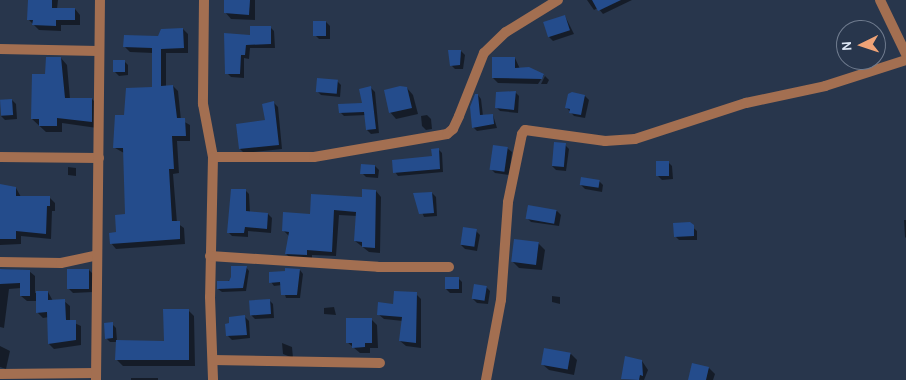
<!DOCTYPE html>
<html>
<head>
<meta charset="utf-8">
<style>
	body { margin:0 }
	#map { position:relative; width:906px; height:380px; overflow:hidden; background:#28364c; font-family:Karla,sans-serif }
	div>[style] { position:absolute }
	[style*='--x'] { left:calc(var(--x)*1px); top:calc(var(--y)*1px); width:calc(var(--w)*1px); rotate:calc(var(--a)*1deg) }
	.shadow>* { inset:0; background:#0007; transform-origin:0 0 }
	.building>* { inset:0; background:#244c8c; transform-origin:0 0 }
	.street>* { height:10px; margin:-5px; padding:0 5px; transform-origin:5px; border-radius:5px; background:#a36f51 }
	span { translate:-50% -50%; white-space:nowrap; text-align:center; line-height:1.15; -webkit-text-stroke:4.5px #28364c; paint-order:stroke }
	.north { position:absolute; left:836px; top:20px; width:50px; height:50px; box-sizing:border-box; background:#28364c; border:1px solid #707c8f; border-radius:50%; rotate:266deg; font-size:14px; font-weight:700; line-height:20px; text-align:center; color:#dce5f4 }
	.north::after { content:''; display:block; margin:auto; width:18px; height:22px; background:#efa377; clip-path:polygon(50% 0,100% 100%,50% 72%,0 100%) }
</style>
</head>
<body>
<div id="map">
	<div class="shadow">
		<i style="clip-path:polygon(29px 0,58px 0,57px 9px,75px 9px,80px 15px,80px 25px,61px 25px,61px 31px,39px 30px,28px 19px)"></i>
		<i style="clip-path:polygon(225px 0,255px 0,255px 20px,231px 19px,225px 12px)"></i>
		<i style="clip-path:polygon(587px 0,632px 0,603px 14px,598px 8px,594px 10px)"></i>
		<i style="clip-path:polygon(565px 16px,574px 34px,553px 41px,549px 37px)"></i>
		<i style="clip-path:polygon(326px 22px,330px 26px,330px 39px,319px 39px,315px 35px)"></i>
		<i style="clip-path:polygon(270px 27px,274px 31px,275px 48px,250px 48px,249px 59px,244px 58px,244px 78px,231px 77px,227px 73px,225px 35px,252px 37px)"></i>
		<i style="clip-path:polygon(183px 29px,188px 34px,188px 53px,166px 53px,166px 86px,173px 86px,178px 91px,181px 120px,190px 125px,190px 141px,177px 141px,179px 173px,173px 174px,177px 223px,184px 228px,185px 244px,116px 249px,111px 243px,126px 215px,124px 153px,115px 148px,125px 116px,153px 88px,153px 53px,130px 52px,125px 47px)"></i>
		<i style="clip-path:polygon(461px 51px,465px 55px,463px 69px,455px 69px,451px 65px)"></i>
		<i style="clip-path:polygon(61px 58px,67px 65px,70px 99px,92px 99px,98px 105px,97px 128px,62px 123px,62px 132px,46px 132px,32px 119px,47px 75px)"></i>
		<i style="clip-path:polygon(515px 58px,520px 69px,529px 68px,544px 75px,538px 84px,498px 83px,493px 78px)"></i>
		<i style="clip-path:polygon(124px 61px,128px 65px,128px 75px,119px 76px,115px 72px)"></i>
		<i style="clip-path:polygon(545px 76px,549px 80px,547px 84px,541px 84px)"></i>
		<i style="clip-path:polygon(337px 81px,341px 85px,340px 97px,321px 95px,317px 91px)"></i>
		<i style="clip-path:polygon(371px 88px,375px 92px,379px 133px,371px 134px,367px 130px,366px 115px,344px 116px,340px 112px,363px 104px)"></i>
		<i style="clip-path:polygon(407px 88px,413px 95px,418px 114px,396px 119px,390px 112px)"></i>
		<i style="clip-path:polygon(515px 92px,519px 96px,518px 113px,500px 111px,496px 107px)"></i>
		<i style="clip-path:polygon(478px 95px,481px 99px,483px 116px,493px 115px,497px 128px,477px 131px,473px 127px)"></i>
		<i style="clip-path:polygon(585px 96px,589px 100px,585px 118px,574px 116px,566px 107px)"></i>
		<i style="clip-path:polygon(12px 100px,16px 104px,17px 119px,5px 120px,1px 116px)"></i>
		<i style="clip-path:polygon(274px 103px,278px 107px,282px 149px,244px 153px,240px 149px,266px 121px)"></i>
		<i style="clip-path:polygon(427px 115px,431px 119px,432px 129px,426px 130px,422px 126px,421px 116px)"></i>
		<i style="clip-path:polygon(565px 145px,569px 149px,566px 171px,556px 170px,552px 166px)"></i>
		<i style="clip-path:polygon(507px 148px,512px 152px,509px 175px,495px 173px,491px 169px)"></i>
		<i style="clip-path:polygon(438px 149px,442px 153px,443px 172px,398px 176px,395px 172px,433px 157px)"></i>
		<i style="clip-path:polygon(668px 162px,672px 166px,673px 179px,662px 180px,658px 176px)"></i>
		<i style="clip-path:polygon(375px 166px,379px 170px,378px 178px,366px 177px,362px 173px)"></i>
		<i style="clip-path:polygon(68px 167px,76px 168px,76px 176px,68px 175px)"></i>
		<i style="clip-path:polygon(599px 181px,603px 185px,602px 192px,585px 189px,581px 185px)"></i>
		<i style="clip-path:polygon(0 186px,16px 188px,21px 197px,50px 198px,55px 203px,55px 211px,52px 211px,51px 239px,21px 236px,21px 244px,0 245px)"></i>
		<i style="clip-path:polygon(245px 190px,249px 194px,250px 213px,268px 214px,272px 218px,271px 233px,248px 231px,248px 237px,232px 236px,228px 232px)"></i>
		<i style="clip-path:polygon(376px 191px,381px 197px,380px 253px,369px 252px,355px 241px,357px 216px,339px 215px,336px 256px,312px 255px,312px 260px,292px 259px,286px 254px,290px 237px,284px 231px,311px 215px,363px 199px)"></i>
		<i style="clip-path:polygon(432px 193px,436px 197px,437px 216px,424px 217px,415px 194px)"></i>
		<i style="clip-path:polygon(557px 211px,561px 215px,559px 226px,531px 222px,527px 218px)"></i>
		<i style="clip-path:polygon(904px 220px,906px 220px,906px 238px,905px 237px)"></i>
		<i style="clip-path:polygon(689px 224px,697px 231px,697px 240px,679px 240px,675px 236px)"></i>
		<i style="clip-path:polygon(476px 231px,480px 235px,477px 251px,465px 249px,461px 245px)"></i>
		<i style="clip-path:polygon(538px 243px,545px 250px,542px 270px,519px 268px,512px 261px)"></i>
		<i style="clip-path:polygon(246px 267px,249px 271px,246px 291px,222px 292px,218px 289px)"></i>
		<i style="clip-path:polygon(0 269px,29px 271px,35px 276px,35px 293px,48px 292px,53px 301px,64px 301px,70px 306px,70px 321px,81px 326px,81px 345px,54px 349px,49px 344px,49px 317px,43px 318px,37px 312px,37px 301px,27px 301px,21px 296px,21px 288px,9px 289px,4px 328px,0 327px)"></i>
		<i style="clip-path:polygon(89px 270px,93px 274px,93px 292px,73px 293px,69px 289px)"></i>
		<i style="clip-path:polygon(300px 270px,303px 274px,300px 298px,286px 298px,282px 285px,274px 286px,271px 282px)"></i>
		<i style="clip-path:polygon(458px 278px,462px 282px,462px 293px,450px 293px,446px 289px)"></i>
		<i style="clip-path:polygon(486px 287px,490px 291px,488px 304px,477px 303px,473px 299px)"></i>
		<i style="clip-path:polygon(416px 294px,421px 299px,421px 348px,406px 346px,400px 341px,403px 321px,384px 319px,378px 314px)"></i>
		<i style="clip-path:polygon(552px 296px,560px 297px,560px 304px,552px 302px)"></i>
		<i style="clip-path:polygon(269px 300px,273px 304px,274px 318px,255px 319px,251px 315px)"></i>
		<i style="clip-path:polygon(334px 307px,336px 315px,324px 314px,324px 308px)"></i>
		<i style="clip-path:polygon(188px 310px,194px 316px,195px 366px,123px 366px,117px 360px,117px 342px,110px 342px,106px 338px,112px 324px,116px 328px,117px 341px,165px 342px)"></i>
		<i style="clip-path:polygon(245px 317px,249px 321px,250px 338px,232px 340px,228px 336px)"></i>
		<i style="clip-path:polygon(371px 319px,377px 325px,378px 348px,370px 348px,370px 353px,360px 353px,347px 342px)"></i>
		<i style="clip-path:polygon(282px 343px,292px 347px,293px 358px,283px 354px)"></i>
		<i style="clip-path:polygon(0 346px,10px 351px,6px 369px,0 367px)"></i>
		<i style="clip-path:polygon(571px 354px,577px 360px,574px 375px,549px 370px,542px 364px)"></i>
		<i style="clip-path:polygon(642px 361px,648px 370px,644px 380px,622px 379px)"></i>
		<i style="clip-path:polygon(709px 368px,715px 374px,713px 380px,689px 380px)"></i>
		<i style="left:131px;top:378px;width:27px;height:2px"></i>
	</div>
	<div class="building">
		<i style="clip-path:polygon(28px 0,52px 0,52px 8px,75px 8px,75px 20px,56px 20px,56px 26px,32px 25px,33px 20px,27px 20px)"></i>
		<i style="clip-path:polygon(224px 0,250px 0,249px 15px,224px 13px)"></i>
		<i style="clip-path:polygon(592px 0,621px 0,598px 11px)"></i>
		<i style="left:565px;top:15px;width:16px;height:23px;rotate:72deg"></i>
		<i style="left:313px;top:21px;width:13px;height:15px"></i>
		<i style="clip-path:polygon(250px 26px,271px 26px,271px 44px,246px 45px,245px 55px,241px 55px,240px 74px,225px 74px,224px 33px,250px 35px)"></i>
		<i style="clip-path:polygon(183px 28px,184px 48px,161px 49px,161px 86px,173px 85px,177px 118px,185px 118px,186px 136px,172px 136px,174px 169px,169px 169px,172px 221px,180px 221px,180px 239px,110px 244px,109px 233px,116px 232px,115px 215px,125px 214px,123px 148px,113px 148px,115px 115px,124px 115px,126px 88px,152px 87px,152px 48px,123px 47px,124px 35px,158px 36px,161px 29px)"></i>
		<i style="clip-path:polygon(448px 50px,461px 50px,460px 65px,450px 66px)"></i>
		<i style="clip-path:polygon(46px 57px,61px 57px,65px 98px,92px 98px,92px 122px,57px 118px,57px 126px,39px 126px,39px 119px,31px 119px,32px 74px,45px 74px)"></i>
		<i style="clip-path:polygon(492px 57px,515px 57px,515px 68px,529px 67px,544px 74px,542px 79px,492px 78px)"></i>
		<i style="left:113px;top:60px;width:12px;height:12px"></i>
		<i style="left:317px;top:78px;width:21px;height:14px;rotate:5deg"></i>
		<i style="clip-path:polygon(371px 86px,376px 129px,366px 130px,364px 112px,339px 113px,338px 104px,362px 103px,359px 89px)"></i>
		<i style="clip-path:polygon(400px 86px,407px 87px,412px 108px,389px 113px,384px 90px)"></i>
		<i style="clip-path:polygon(516px 91px,514px 110px,495px 108px,496px 92px)"></i>
		<i style="clip-path:polygon(572px 92px,585px 95px,581px 115px,569px 113px,570px 109px,565px 108px,568px 94px)"></i>
		<i style="clip-path:polygon(475px 94px,478px 94px,480px 115px,493px 114px,494px 124px,472px 128px,470px 107px)"></i>
		<i style="left:12px;top:99px;width:16px;height:12px;rotate:86deg"></i>
		<i style="clip-path:polygon(274px 101px,279px 145px,239px 149px,236px 124px,265px 120px,262px 104px)"></i>
		<i style="left:554px;top:142px;width:12px;height:24px;rotate:5deg"></i>
		<i style="left:493px;top:145px;width:15px;height:25px;rotate:8deg"></i>
		<i style="clip-path:polygon(439px 148px,440px 169px,393px 173px,392px 160px,432px 156px,431px 149px)"></i>
		<i style="left:656px;top:161px;width:13px;height:15px"></i>
		<i style="clip-path:polygon(361px 164px,375px 165px,375px 174px,360px 174px)"></i>
		<i style="left:581px;top:177px;width:19px;height:8px;rotate:9deg"></i>
		<i style="clip-path:polygon(0 184px,16px 187px,16px 196px,50px 196px,50px 206px,47px 206px,46px 234px,16px 231px,16px 239px,0 239px)"></i>
		<i style="clip-path:polygon(231px 189px,246px 189px,246px 211px,268px 213px,267px 229px,245px 227px,244px 233px,227px 233px)"></i>
		<i style="clip-path:polygon(362px 189px,376px 190px,375px 248px,362px 247px,362px 242px,354px 241px,356px 212px,334px 210px,332px 252px,307px 250px,307px 255px,285px 254px,289px 232px,282px 231px,283px 212px,310px 214px,311px 194px,362px 197px)"></i>
		<i style="clip-path:polygon(432px 192px,434px 213px,419px 214px,413px 193px)"></i>
		<i style="left:528px;top:205px;width:29px;height:14px;rotate:10deg"></i>
		<i style="clip-path:polygon(690px 222px,694px 225px,694px 236px,674px 237px,673px 223px)"></i>
		<i style="left:463px;top:227px;width:14px;height:18px;rotate:8deg"></i>
		<i style="left:514px;top:239px;width:25px;height:23px;rotate:7deg"></i>
		<i style="clip-path:polygon(231px 266px,247px 266px,243px 288px,217px 289px,217px 281px,229px 281px,231px 277px)"></i>
		<i style="clip-path:polygon(285px 268px,300px 269px,297px 295px,281px 295px,280px 282px,269px 283px,269px 272px,285px 271px)"></i>
		<i style="clip-path:polygon(0 269px,30px 270px,30px 296px,20px 296px,20px 283px,0 284px)"></i>
		<i style="left:67px;top:269px;width:22px;height:20px"></i>
		<i style="left:445px;top:277px;width:14px;height:12px"></i>
		<i style="left:474px;top:284px;width:13px;height:15px;rotate:9deg"></i>
		<i style="clip-path:polygon(36px 291px,48px 291px,48px 300px,65px 299px,66px 320px,76px 320px,76px 340px,48px 344px,47px 312px,36px 313px)"></i>
		<i style="clip-path:polygon(394px 291px,417px 292px,416px 343px,399px 341px,402px 317px,377px 315px,378px 302px,393px 304px)"></i>
		<i style="left:270px;top:299px;width:15px;height:21px;rotate:86deg"></i>
		<i style="clip-path:polygon(163px 309px,189px 309px,189px 360px,115px 360px,116px 340px,164px 341px)"></i>
		<i style="clip-path:polygon(245px 315px,247px 335px,226px 336px,225px 324px,229px 323px,229px 317px)"></i>
		<i style="clip-path:polygon(346px 318px,372px 318px,372px 343px,365px 343px,365px 347px,352px 348px,352px 343px,346px 343px)"></i>
		<i style="clip-path:polygon(113px 322px,113px 338px,105px 339px,104px 323px)"></i>
		<i style="left:544px;top:348px;width:27px;height:17px;rotate:10deg"></i>
		<i style="clip-path:polygon(625px 356px,642px 360px,643px 376px,640px 375px,639px 380px,621px 379px)"></i>
		<i style="clip-path:polygon(692px 363px,709px 367px,706px 380px,688px 380px)"></i>
	</div>
	<div class="street">
		<i style="--x:204;--y:0;--w:104;--a:90.6"></i>
		<i style="--x:203;--y:104;--w:54;--a:79.3"></i>
		<i style="--x:213;--y:157;--w:140;--a:91.2"></i>
		<i style="--x:210;--y:297;--w:83;--a:87.9"></i>
		<i style="--x:880;--y:0;--w:60;--a:64.3"></i>
		<i style="--x:0;--y:49;--w:98;--a:1.2"></i>
		<i style="--x:0;--y:157;--w:99;--a:0.6"></i>
		<i style="--x:213;--y:157;--w:101;--a:0"></i>
		<i style="--x:314;--y:157;--w:135;--a:-9.8"></i>
		<i style="--x:447;--y:134;--w:8;--a:-40"></i>
		<i style="--x:453;--y:129;--w:14;--a:-65"></i>
		<i style="--x:459;--y:116;--w:68;--a:-68.4"></i>
		<i style="--x:484;--y:53;--w:30;--a:-44"></i>
		<i style="--x:506;--y:32;--w:61;--a:-31.6"></i>
		<i style="--x:210;--y:256;--w:168;--a:3.7"></i>
		<i style="--x:378;--y:267;--w:71;--a:0"></i>
		<i style="--x:0;--y:262;--w:61;--a:0.9"></i>
		<i style="--x:61;--y:263;--w:35;--a:-12"></i>
		<i style="--x:213;--y:360;--w:167;--a:1"></i>
		<i style="--x:0;--y:374;--w:96;--a:-0.6"></i>
		<i style="--x:96;--y:380;--w:380;--a:-89.4"></i>
		<i style="--x:486;--y:380;--w:81;--a:-79.4"></i>
		<i style="--x:501;--y:300;--w:98;--a:-85.9"></i>
		<i style="--x:508;--y:202;--w:69;--a:-78.4"></i>
		<i style="--x:522;--y:134;--w:5;--a:-53"></i>
		<i style="--x:525;--y:130;--w:81;--a:7.8"></i>
		<i style="--x:605;--y:141;--w:30;--a:-4"></i>
		<i style="--x:635;--y:139;--w:117;--a:-18"></i>
		<i style="--x:746;--y:103;--w:81;--a:-12.1"></i>
		<i style="--x:825;--y:86;--w:85;--a:-17.8"></i>
	</div>
	<div class="north">N</div>
</div>
</body>
</html>
